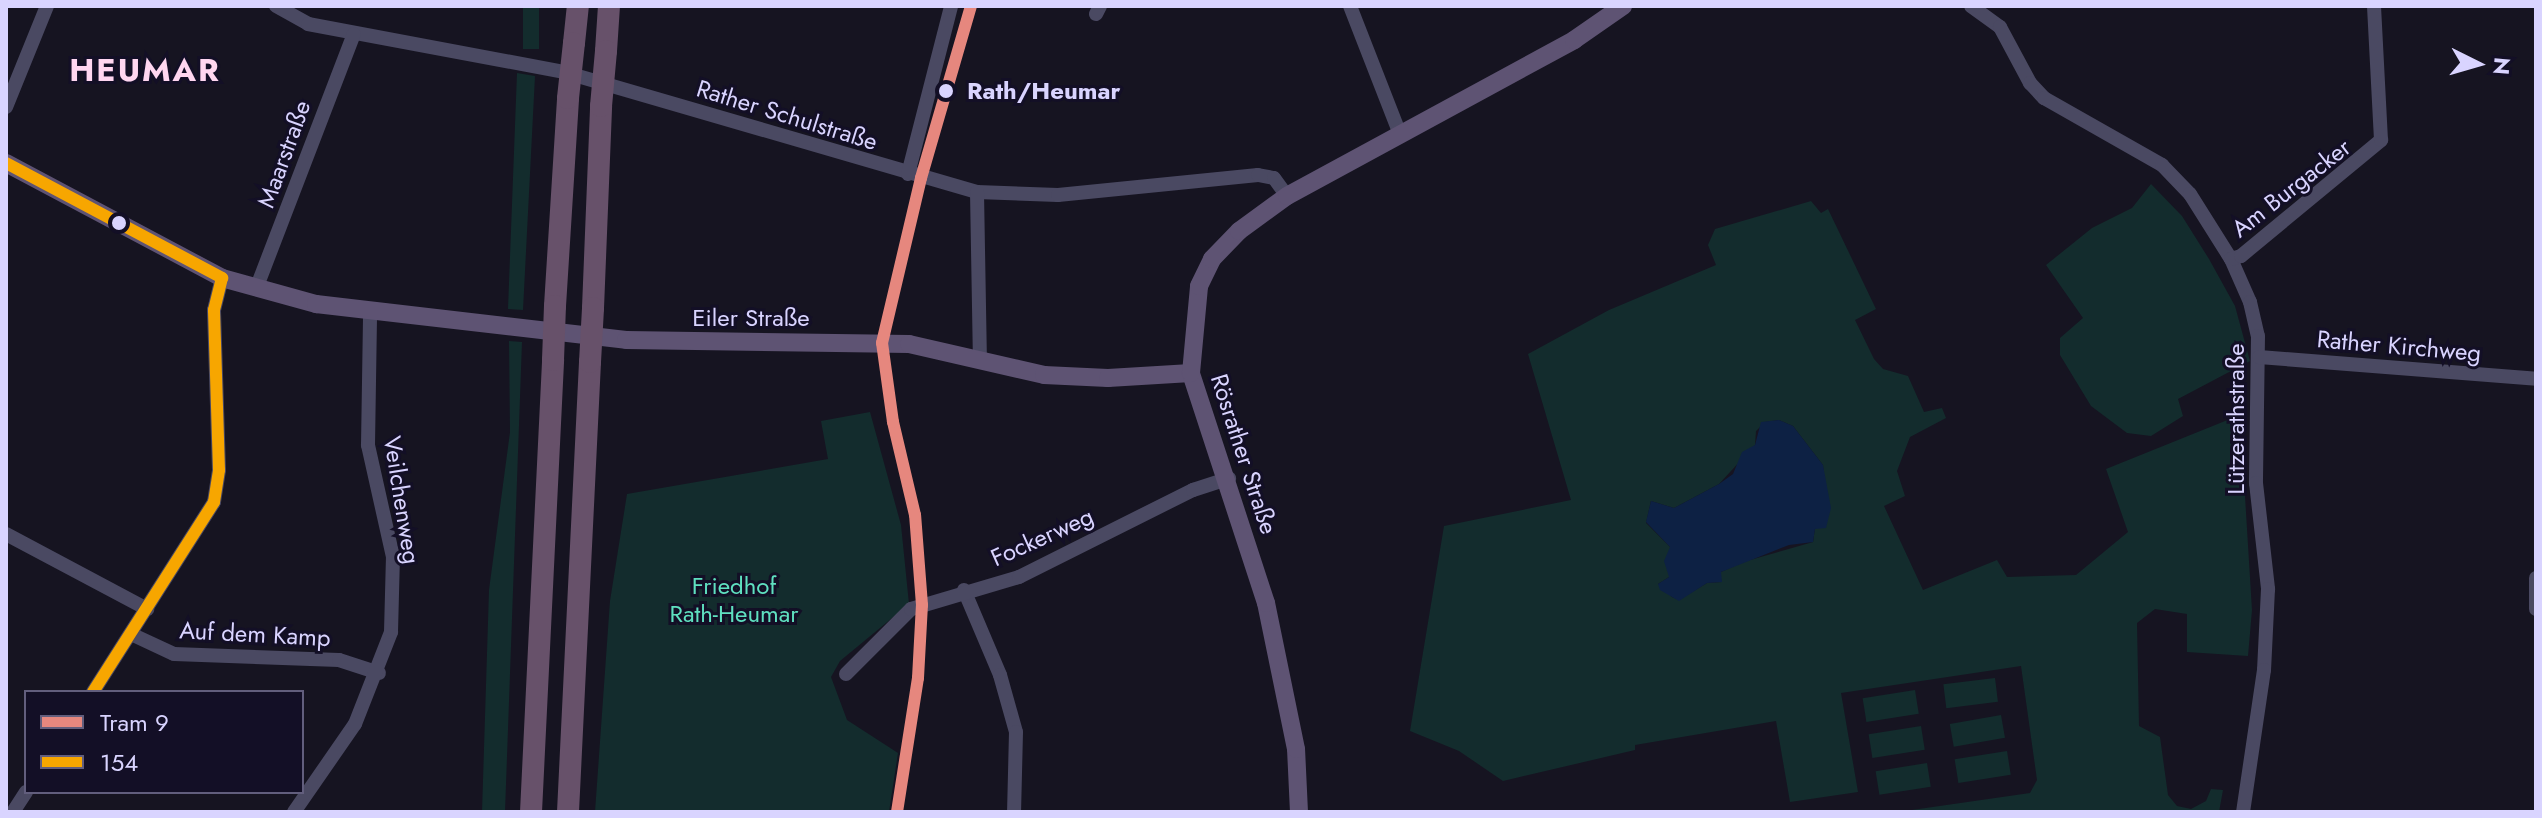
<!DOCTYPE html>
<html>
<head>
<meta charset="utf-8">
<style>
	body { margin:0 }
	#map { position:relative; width:2542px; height:818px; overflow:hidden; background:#161421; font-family:Jost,sans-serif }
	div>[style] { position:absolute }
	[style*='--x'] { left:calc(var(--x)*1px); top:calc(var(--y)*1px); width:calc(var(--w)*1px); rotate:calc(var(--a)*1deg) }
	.green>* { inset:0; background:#132c2d; transform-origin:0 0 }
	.water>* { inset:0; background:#0d2144 }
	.minor>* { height:14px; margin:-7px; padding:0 7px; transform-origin:7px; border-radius:7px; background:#4a4962 }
	.major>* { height:18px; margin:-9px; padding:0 9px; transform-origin:9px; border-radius:9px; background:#5e5373 }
	.highway>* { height:22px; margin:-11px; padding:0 11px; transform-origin:11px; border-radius:11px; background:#67516a }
	.highway-bridge>* { height:22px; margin:-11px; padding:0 11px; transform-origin:11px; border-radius:11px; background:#67516a }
	.bus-1>* { height:12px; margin:-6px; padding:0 6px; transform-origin:6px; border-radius:6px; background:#f7a600 }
	.tram-1>* { height:12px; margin:-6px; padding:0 6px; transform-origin:6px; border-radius:6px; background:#e6877e }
	.dots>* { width:22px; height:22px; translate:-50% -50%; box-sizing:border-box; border:4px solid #130f26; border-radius:50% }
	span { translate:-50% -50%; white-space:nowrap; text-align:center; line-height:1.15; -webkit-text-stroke:6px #130f26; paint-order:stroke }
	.stop-label { font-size:24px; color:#d9d4ff; font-weight:700 }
	.left { translate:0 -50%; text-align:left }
	.street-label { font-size:24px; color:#d9d4ff }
	.park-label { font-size:24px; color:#5fe0c0 }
	.district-label { font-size:32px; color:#ffd6f0; font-weight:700; letter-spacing:2px }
	.frame { position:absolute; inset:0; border:8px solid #d9d4ff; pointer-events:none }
	.legend { position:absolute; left:24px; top:690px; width:280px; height:104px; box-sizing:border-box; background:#130f26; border:2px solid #625e7d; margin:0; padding:10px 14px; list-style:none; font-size:24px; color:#d9d4ff }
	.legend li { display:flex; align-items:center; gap:16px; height:40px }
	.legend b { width:40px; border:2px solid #625e7d }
	.north { position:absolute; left:2438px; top:24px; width:80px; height:80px; -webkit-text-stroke:6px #130f26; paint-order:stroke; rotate:95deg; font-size:22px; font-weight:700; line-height:32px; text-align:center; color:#d9d4ff }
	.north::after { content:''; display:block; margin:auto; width:28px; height:36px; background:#d9d4ff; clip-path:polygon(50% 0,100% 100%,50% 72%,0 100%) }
</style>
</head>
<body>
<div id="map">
	<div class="green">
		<i style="left:523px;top:6px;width:16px;height:43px"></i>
		<i style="clip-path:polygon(517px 73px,535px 76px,523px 310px,508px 309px)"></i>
		<i style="clip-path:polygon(2151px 184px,2182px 216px,2209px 259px,2235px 306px,2250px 361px,2178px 399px,2183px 416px,2151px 436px,2127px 433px,2091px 406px,2060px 355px,2060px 338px,2083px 318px,2046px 265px,2092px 228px,2132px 208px)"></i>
		<i style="clip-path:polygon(evenodd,1811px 201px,1821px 213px,1828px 209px,1876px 309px,1855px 320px,1874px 359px,1883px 369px,1908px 376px,1924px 412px,1942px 408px,1946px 418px,1910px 437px,1897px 471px,1905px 496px,1884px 506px,1923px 590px,1997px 560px,2007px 577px,2076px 575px,2128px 532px,2106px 469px,2240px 415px,2252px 610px,2248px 656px,2187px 652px,2187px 614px,2155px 609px,2137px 623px,2139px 726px,2160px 737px,2168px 795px,2177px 806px,2191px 809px,2206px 801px,2211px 789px,2223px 790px,2219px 812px,1898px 812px,2030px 793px,2037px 780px,2021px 666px,1841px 693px,1858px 792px,1790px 802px,1776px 721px,1635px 745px,1635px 750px,1503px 781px,1459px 751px,1410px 731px,1444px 526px,1571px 500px,1528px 354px,1609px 310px,1716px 265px,1708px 245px,1715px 229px,1811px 201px,1779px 420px,1793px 426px,1823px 465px,1828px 516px,1815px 529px,1813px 542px,1743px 562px,1721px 572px,1721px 582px,1707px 583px,1679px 600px,1672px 597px,1658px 584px,1669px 577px,1670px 547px,1646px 523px,1651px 501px,1674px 508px,1719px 484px,1755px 445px,1756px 431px,1765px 422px,1779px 420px)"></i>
		<i style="clip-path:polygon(509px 341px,522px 342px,505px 812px,482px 812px,489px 590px,510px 432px)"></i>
		<i style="clip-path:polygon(870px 412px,901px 525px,909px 604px,840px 661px,831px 677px,847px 720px,898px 753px,889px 812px,595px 812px,610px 601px,627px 494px,828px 459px,821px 421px)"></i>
		<i style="left:1995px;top:678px;width:24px;height:52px;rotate:83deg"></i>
		<i style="left:1915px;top:690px;width:24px;height:53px;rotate:81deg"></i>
		<i style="left:2001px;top:715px;width:23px;height:52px;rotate:80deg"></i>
		<i style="left:1921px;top:726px;width:24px;height:53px;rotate:81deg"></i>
		<i style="left:2007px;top:751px;width:24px;height:53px;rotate:81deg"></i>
		<i style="left:1927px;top:763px;width:24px;height:52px;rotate:81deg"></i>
	</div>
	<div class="water">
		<i style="clip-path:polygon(1779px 420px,1793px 426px,1823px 465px,1831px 508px,1826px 528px,1815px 529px,1813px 542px,1789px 545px,1721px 572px,1722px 582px,1707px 583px,1679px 601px,1660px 590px,1658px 584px,1669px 577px,1664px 561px,1670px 547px,1646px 522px,1651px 501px,1674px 508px,1719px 484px,1733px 474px,1742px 452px,1755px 445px,1761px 422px)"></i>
	</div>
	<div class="minor">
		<i style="--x:276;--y:6;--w:37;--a:29"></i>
		<i style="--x:308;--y:24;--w:260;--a:10.6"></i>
		<i style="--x:564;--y:72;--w:430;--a:16.2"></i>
		<i style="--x:977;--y:192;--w:81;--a:2.1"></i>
		<i style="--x:1058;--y:195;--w:201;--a:-5.7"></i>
		<i style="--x:1258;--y:175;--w:16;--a:11"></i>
		<i style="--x:1274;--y:178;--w:22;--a:54"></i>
		<i style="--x:1350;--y:6;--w:137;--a:68.7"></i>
		<i style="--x:1971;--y:6;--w:36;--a:36"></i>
		<i style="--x:2000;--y:27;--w:64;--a:61.8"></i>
		<i style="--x:2030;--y:83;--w:21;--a:47"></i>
		<i style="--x:2044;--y:98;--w:136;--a:29.6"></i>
		<i style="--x:2162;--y:165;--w:40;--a:46"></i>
		<i style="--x:2190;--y:194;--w:77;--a:57.8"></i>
		<i style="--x:2231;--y:259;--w:47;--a:66.2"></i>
		<i style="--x:2250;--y:302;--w:35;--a:77"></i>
		<i style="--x:2258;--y:336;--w:147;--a:90.8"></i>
		<i style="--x:2256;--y:483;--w:107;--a:83.5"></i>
		<i style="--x:2268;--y:589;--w:81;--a:92.8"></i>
		<i style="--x:2264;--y:670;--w:144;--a:98.4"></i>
		<i style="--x:1096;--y:14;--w:9;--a:-63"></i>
		<i style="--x:6;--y:107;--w:109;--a:-67.9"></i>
		<i style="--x:908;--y:174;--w:173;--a:-75.6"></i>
		<i style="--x:977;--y:192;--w:167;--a:89"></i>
		<i style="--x:2231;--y:259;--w:10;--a:-17"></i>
		<i style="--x:2241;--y:256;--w:182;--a:-39.6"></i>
		<i style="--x:2381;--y:140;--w:134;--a:-93"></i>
		<i style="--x:256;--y:289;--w:273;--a:-69"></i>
		<i style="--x:2259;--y:357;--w:278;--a:4.5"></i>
		<i style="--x:6;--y:534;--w:160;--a:28"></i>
		<i style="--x:2536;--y:578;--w:31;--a:90"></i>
		<i style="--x:964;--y:590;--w:92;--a:67"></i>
		<i style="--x:1000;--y:675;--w:59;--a:74.3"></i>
		<i style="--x:1016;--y:732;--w:80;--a:91.4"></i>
		<i style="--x:131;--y:634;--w:47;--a:24.9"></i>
		<i style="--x:174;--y:654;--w:165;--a:2.1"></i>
		<i style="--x:339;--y:660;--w:42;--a:18"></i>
		<i style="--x:846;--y:674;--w:92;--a:-45"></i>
		<i style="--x:911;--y:609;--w:113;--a:-16.5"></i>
		<i style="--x:1019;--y:577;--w:195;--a:-26.6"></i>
		<i style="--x:1193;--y:490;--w:38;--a:-18"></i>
		<i style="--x:93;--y:692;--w:225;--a:-57.5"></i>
		<i style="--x:214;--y:502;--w:32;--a:-81"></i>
		<i style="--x:219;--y:470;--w:160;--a:-91.8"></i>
		<i style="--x:214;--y:310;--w:33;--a:-76"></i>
		<i style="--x:13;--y:812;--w:24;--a:-57"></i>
		<i style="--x:294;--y:812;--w:107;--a:-55.3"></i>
		<i style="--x:355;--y:724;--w:99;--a:-68.6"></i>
		<i style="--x:391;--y:632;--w:75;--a:-88.5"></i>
		<i style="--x:393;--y:557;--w:115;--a:-102.6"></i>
		<i style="--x:368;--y:445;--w:132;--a:-89.1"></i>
	</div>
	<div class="major">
		<i style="--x:6;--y:163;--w:245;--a:28"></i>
		<i style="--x:222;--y:278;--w:98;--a:15.5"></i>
		<i style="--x:316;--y:304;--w:312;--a:6.6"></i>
		<i style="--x:626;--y:340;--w:283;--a:0.8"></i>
		<i style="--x:909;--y:344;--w:139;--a:12.9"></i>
		<i style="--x:1044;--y:375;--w:64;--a:2.7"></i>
		<i style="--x:1108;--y:378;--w:83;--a:-3.4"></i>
		<i style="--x:1299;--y:812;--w:63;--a:-92.7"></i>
		<i style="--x:1296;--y:749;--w:149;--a:-101.6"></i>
		<i style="--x:1266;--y:603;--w:242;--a:-108.1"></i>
		<i style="--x:1191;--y:373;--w:87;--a:-84.7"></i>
		<i style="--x:1199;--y:286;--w:30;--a:-64"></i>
		<i style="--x:1212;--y:259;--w:39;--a:-46"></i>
		<i style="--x:1239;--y:231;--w:59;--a:-36.1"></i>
		<i style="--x:1287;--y:196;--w:327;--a:-28.5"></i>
		<i style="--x:1574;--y:40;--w:60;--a:-34.8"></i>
	</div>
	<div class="highway">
		<i style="--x:574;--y:43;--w:37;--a:-84"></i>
		<i style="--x:606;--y:51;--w:45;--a:-86.2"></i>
		<i style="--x:555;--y:306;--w:208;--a:-86.4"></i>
		<i style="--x:593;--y:308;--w:202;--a:-87.7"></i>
		<i style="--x:531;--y:812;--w:453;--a:-87.2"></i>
		<i style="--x:568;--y:812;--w:451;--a:-87.2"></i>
	</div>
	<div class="highway-bridge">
		<i style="--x:568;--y:98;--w:55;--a:-83.8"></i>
		<i style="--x:601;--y:106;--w:55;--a:-84.8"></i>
		<i style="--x:553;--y:360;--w:54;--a:-87.9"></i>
		<i style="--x:590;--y:362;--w:54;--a:-86.8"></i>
	</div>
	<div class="bus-1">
		<i style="--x:6;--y:163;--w:245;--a:28"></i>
		<i style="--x:93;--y:692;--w:225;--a:-57.5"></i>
		<i style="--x:214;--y:502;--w:32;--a:-81"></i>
		<i style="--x:219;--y:470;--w:160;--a:-91.8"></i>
		<i style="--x:214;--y:310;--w:33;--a:-76"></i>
	</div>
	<div class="tram-1">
		<i style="--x:897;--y:812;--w:136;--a:-81.1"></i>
		<i style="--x:918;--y:678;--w:73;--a:-86.9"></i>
		<i style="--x:922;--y:605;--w:90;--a:-94.4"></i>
		<i style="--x:915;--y:515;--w:96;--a:-103.3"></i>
		<i style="--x:893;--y:422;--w:80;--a:-97.9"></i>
		<i style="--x:882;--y:343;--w:170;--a:-76.7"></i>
		<i style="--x:921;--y:178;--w:179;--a:-73.8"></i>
	</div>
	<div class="dots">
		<i style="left:946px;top:91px;background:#d9d4ff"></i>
		<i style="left:119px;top:223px;background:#d9d4ff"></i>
	</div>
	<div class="stop-label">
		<span class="left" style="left:967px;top:91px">Rath/Heumar</span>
	</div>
	<div class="street-label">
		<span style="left:787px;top:115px;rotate:17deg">Rather Schulstraße</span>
		<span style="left:284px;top:154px;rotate:-70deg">Maarstraße</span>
		<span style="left:2291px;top:188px;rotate:-38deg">Am Burgacker</span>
		<span style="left:751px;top:318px">Eiler Straße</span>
		<span style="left:2399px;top:346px;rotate:5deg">Rather Kirchweg</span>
		<span style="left:2236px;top:419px;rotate:-90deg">Lützerathstraße</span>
		<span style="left:1244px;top:454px;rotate:72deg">Rösrather Straße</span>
		<span style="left:402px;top:500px;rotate:81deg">Veilchenweg</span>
		<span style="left:1042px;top:537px;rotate:-24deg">Fockerweg</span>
		<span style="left:255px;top:634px;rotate:3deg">Auf dem Kamp</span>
	</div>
	<div class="park-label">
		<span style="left:734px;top:600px">Friedhof<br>Rath-Heumar</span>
	</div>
	<div class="district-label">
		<span style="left:145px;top:70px">HEUMAR</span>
	</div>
	<div class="frame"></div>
	<ul class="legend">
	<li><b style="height:10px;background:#e6877e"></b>Tram 9</li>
	<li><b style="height:10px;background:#f7a600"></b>154</li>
	</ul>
	<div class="north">N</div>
</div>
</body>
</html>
